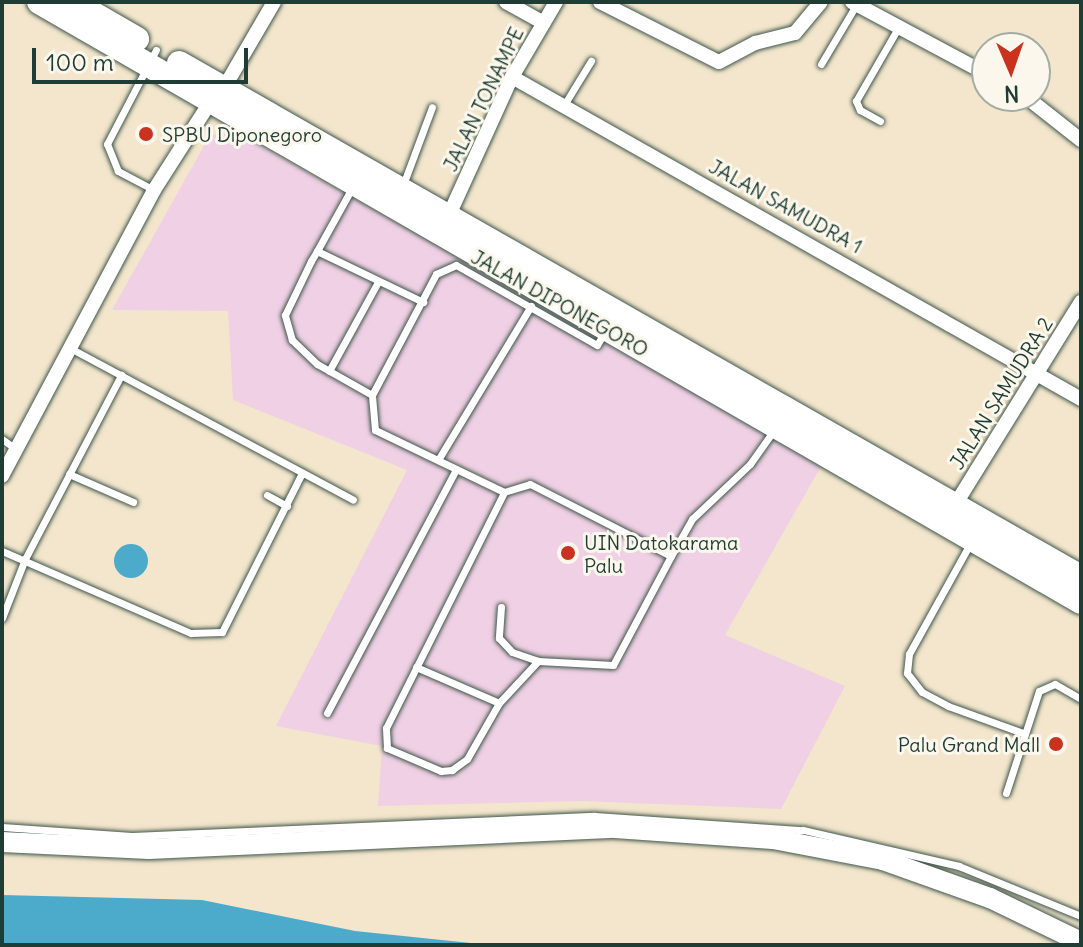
<!DOCTYPE html>
<html>
<head>
<meta charset="utf-8">
<style>
	body { margin:0 }
	#map { position:relative; width:1083px; height:947px; overflow:hidden; background:#f3e6cc; font-family:Delius,sans-serif }
	div>[style] { position:absolute }
	[style*='--x'] { left:calc(var(--x)*1px); top:calc(var(--y)*1px); width:calc(var(--w)*1px); rotate:calc(var(--a)*1deg) }
	.built>* { inset:0; background:#f0d0e4 }
	.water>* { inset:0; background:#4caaca }
	.round { border-radius:50% }
	.roads { filter:drop-shadow(0 0 2px #3f564b) drop-shadow(0 0 2px #3f564b) }
	.lane>* { height:7px; margin:-3.5px; padding:0 3.5px; transform-origin:3.5px; border-radius:3.5px; background:#fff }
	.street>* { height:14px; margin:-7px; padding:0 7px; transform-origin:7px; border-radius:7px; background:#fff }
	.primary>* { height:20px; margin:-10px; padding:0 10px; transform-origin:10px; border-radius:10px; background:#fff }
	.highway>* { height:24px; margin:-12px; padding:0 12px; transform-origin:12px; border-radius:12px; background:#fff }
	.dots>* { width:22px; height:22px; translate:-50% -50%; box-sizing:border-box; border:4px solid #fbf7ec; border-radius:50% }
	span { translate:-50% -50%; white-space:nowrap; text-align:center; line-height:1.15; -webkit-text-stroke:6px #fbf7ec; paint-order:stroke }
	.street-label { font-size:20px; color:#1f3d34 }
	.poi-label { font-size:20px; color:#1f3d34 }
	.left { translate:0 -50%; text-align:left }
	.right { translate:-100% -50%; text-align:right }
	.frame { position:absolute; inset:0; border:4px solid #1f3d34; pointer-events:none }
	.north { position:absolute; left:971px; top:32px; width:80px; height:80px; box-sizing:border-box; background:#fbf7ec; border:2px solid #a3ada2; border-radius:50%; rotate:178deg; font-size:22px; font-weight:700; line-height:32px; text-align:center; color:#1f3d34 }
	.north::after { content:''; display:block; margin:auto; width:28px; height:36px; background:#c8321e; clip-path:polygon(50% 0,100% 100%,50% 72%,0 100%) }
	.scale { position:absolute; left:32px; top:48px; width:216px; height:36px; box-sizing:border-box; border:4px solid #1f3d34; border-top:0; padding-left:10px; font-size:24px; line-height:28px; white-space:nowrap; color:#1f3d34; -webkit-text-stroke:6px #fbf7ec; paint-order:stroke }
</style>
</head>
<body>
<div id="map">
	<div class="built">
		<i style="clip-path:polygon(240px 134px,823px 463px,725px 635px,845px 686px,781px 809px,582px 801px,378px 806px,382px 746px,276px 726px,407px 470px,233px 400px,228px 311px,112px 310px,210px 135px)"></i>
	</div>
	<div class="water">
		<i class="round" style="left:114px;top:544px;width:34px;height:34px"></i>
		<i style="clip-path:polygon(2px 895px,202px 900px,355px 931px,490px 945px,2px 945px)"></i>
	</div>
	<div class="roads">
		<div class="lane">
			<i style="--x:821;--y:64;--w:69;--a:-59.3"></i>
			<i style="--x:564;--y:105;--w:52;--a:-58.5"></i>
			<i style="--x:880;--y:121;--w:23;--a:-151"></i>
			<i style="--x:860;--y:110;--w:10;--a:-114"></i>
			<i style="--x:856;--y:101;--w:84;--a:-60.1"></i>
			<i style="--x:403;--y:185;--w:83;--a:-69.6"></i>
			<i style="--x:154;--y:190;--w:41;--a:-152.2"></i>
			<i style="--x:118;--y:171;--w:29;--a:-112"></i>
			<i style="--x:107;--y:144;--w:106;--a:-62.5"></i>
			<i style="--x:317;--y:251;--w:74;--a:-61"></i>
			<i style="--x:70;--y:348;--w:321;--a:28.2"></i>
			<i style="--x:329;--y:371;--w:102;--a:-61.2"></i>
			<i style="--x:372;--y:395;--w:63;--a:-150.6"></i>
			<i style="--x:317;--y:364;--w:35;--a:-136"></i>
			<i style="--x:292;--y:340;--w:26;--a:-106"></i>
			<i style="--x:285;--y:315;--w:60;--a:-64.3"></i>
			<i style="--x:311;--y:261;--w:12;--a:-59"></i>
			<i style="--x:317;--y:251;--w:118;--a:25.7"></i>
			<i style="--x:2;--y:439;--w:17;--a:36"></i>
			<i style="--x:438;--y:460;--w:180;--a:-58.9"></i>
			<i style="--x:69;--y:474;--w:70;--a:23.6"></i>
			<i style="--x:504;--y:492;--w:143;--a:-154.3"></i>
			<i style="--x:375;--y:430;--w:35;--a:-95"></i>
			<i style="--x:372;--y:395;--w:137;--a:-62.1"></i>
			<i style="--x:436;--y:274;--w:22;--a:-24"></i>
			<i style="--x:456;--y:265;--w:162;--a:29.6"></i>
			<i style="--x:597;--y:345;--w:16;--a:-60"></i>
			<i style="--x:267;--y:495;--w:23;--a:29"></i>
			<i style="--x:971;--y:542;--w:128;--a:119"></i>
			<i style="--x:909;--y:654;--w:19;--a:96"></i>
			<i style="--x:907;--y:673;--w:24;--a:52"></i>
			<i style="--x:922;--y:692;--w:30;--a:28"></i>
			<i style="--x:948;--y:706;--w:80;--a:19.8"></i>
			<i style="--x:2;--y:551;--w:206;--a:23.5"></i>
			<i style="--x:191;--y:633;--w:31;--a:-2"></i>
			<i style="--x:222;--y:632;--w:178;--a:-63.3"></i>
			<i style="--x:671;--y:556;--w:123;--a:118"></i>
			<i style="--x:613;--y:665;--w:75;--a:-176.9"></i>
			<i style="--x:538;--y:661;--w:57;--a:132.9"></i>
			<i style="--x:499;--y:703;--w:64;--a:119.7"></i>
			<i style="--x:467;--y:759;--w:19;--a:144"></i>
			<i style="--x:452;--y:770;--w:11;--a:175"></i>
			<i style="--x:441;--y:771;--w:59;--a:-156.9"></i>
			<i style="--x:387;--y:748;--w:20;--a:-93"></i>
			<i style="--x:386;--y:728;--w:264;--a:-63.4"></i>
			<i style="--x:504;--y:492;--w:27;--a:-17"></i>
			<i style="--x:530;--y:484;--w:158;--a:27.1"></i>
			<i style="--x:671;--y:556;--w:43;--a:-60.4"></i>
			<i style="--x:692;--y:519;--w:80;--a:-43.5"></i>
			<i style="--x:750;--y:464;--w:42;--a:-54.8"></i>
			<i style="--x:501;--y:607;--w:31;--a:94"></i>
			<i style="--x:499;--y:638;--w:19;--a:47"></i>
			<i style="--x:512;--y:652;--w:28;--a:19"></i>
			<i style="--x:2;--y:618;--w:63;--a:-68.7"></i>
			<i style="--x:25;--y:559;--w:208;--a:-62.4"></i>
			<i style="--x:416;--y:667;--w:90;--a:23.4"></i>
			<i style="--x:327;--y:713;--w:276;--a:-62.1"></i>
			<i style="--x:1006;--y:793;--w:107;--a:-72.1"></i>
			<i style="--x:1039;--y:691;--w:17;--a:-24"></i>
			<i style="--x:1055;--y:684;--w:30;--a:30"></i>
			<i style="--x:2;--y:827;--w:130;--a:4"></i>
			<i style="--x:132;--y:836;--w:463;--a:-2.5"></i>
			<i style="--x:595;--y:816;--w:208;--a:3.9"></i>
			<i style="--x:803;--y:830;--w:160;--a:13"></i>
			<i style="--x:959;--y:866;--w:132;--a:22.3"></i>
		</div>
		<div class="street">
			<i style="--x:506;--y:2;--w:43;--a:28.9"></i>
			<i style="--x:600;--y:2;--w:133;--a:26.8"></i>
			<i style="--x:719;--y:62;--w:41;--a:-27.8"></i>
			<i style="--x:755;--y:43;--w:41;--a:-14"></i>
			<i style="--x:795;--y:33;--w:40;--a:-50"></i>
			<i style="--x:852;--y:2;--w:153;--a:28.1"></i>
			<i style="--x:512;--y:77;--w:654;--a:29.51"></i>
			<i style="--x:224;--y:88;--w:99;--a:-59.8"></i>
			<i style="--x:1025;--y:96;--w:71;--a:38.2"></i>
			<i style="--x:449;--y:215;--w:152;--a:-65.5"></i>
			<i style="--x:512;--y:77;--w:87;--a:-59.6"></i>
			<i style="--x:2;--y:476;--w:324;--a:-62"></i>
			<i style="--x:154;--y:190;--w:106;--a:-57.4"></i>
			<i style="--x:955;--y:505;--w:239;--a:-58.2"></i>
		</div>
		<div class="primary">
			<i style="--x:2;--y:842;--w:147;--a:2.7"></i>
			<i style="--x:149;--y:849;--w:466;--a:-2.6"></i>
			<i style="--x:615;--y:828;--w:158;--a:4"></i>
			<i style="--x:773;--y:839;--w:112;--a:10.8"></i>
			<i style="--x:883;--y:860;--w:114;--a:19.6"></i>
			<i style="--x:990;--y:898;--w:101;--a:25.8"></i>
		</div>
		<div class="highway">
			<i style="--x:39;--y:2;--w:1202;--a:29.93"></i>
			<i style="--x:73;--y:2;--w:74;--a:30"></i>
			<i style="--x:179;--y:63;--w:1038;--a:29.68"></i>
		</div>
	</div>
	<div class="dots">
		<i style="left:146px;top:134px;background:#c8321e"></i>
		<i style="left:568px;top:553px;background:#c8321e"></i>
		<i style="left:1056px;top:744px;background:#c8321e"></i>
	</div>
	<div class="street-label">
		<span style="left:483px;top:99px;rotate:-64deg">JALAN TONAMPE</span>
		<span style="left:786px;top:206px;rotate:29deg">JALAN SAMUDRA 1</span>
		<span style="left:560px;top:303px;rotate:29deg">JALAN DIPONEGORO</span>
		<span style="left:1001px;top:393px;rotate:-58deg">JALAN SAMUDRA 2</span>
	</div>
	<div class="poi-label">
		<span class="left" style="left:162px;top:134px">SPBU Diponegoro</span>
		<span class="left" style="left:584px;top:554px">UIN Datokarama<br>Palu</span>
		<span class="right" style="left:1040px;top:744px">Palu Grand Mall</span>
	</div>
	<div class="frame"></div>
	<div class="north">N</div>
	<div class="scale">100 m</div>
</div>
</body>
</html>
